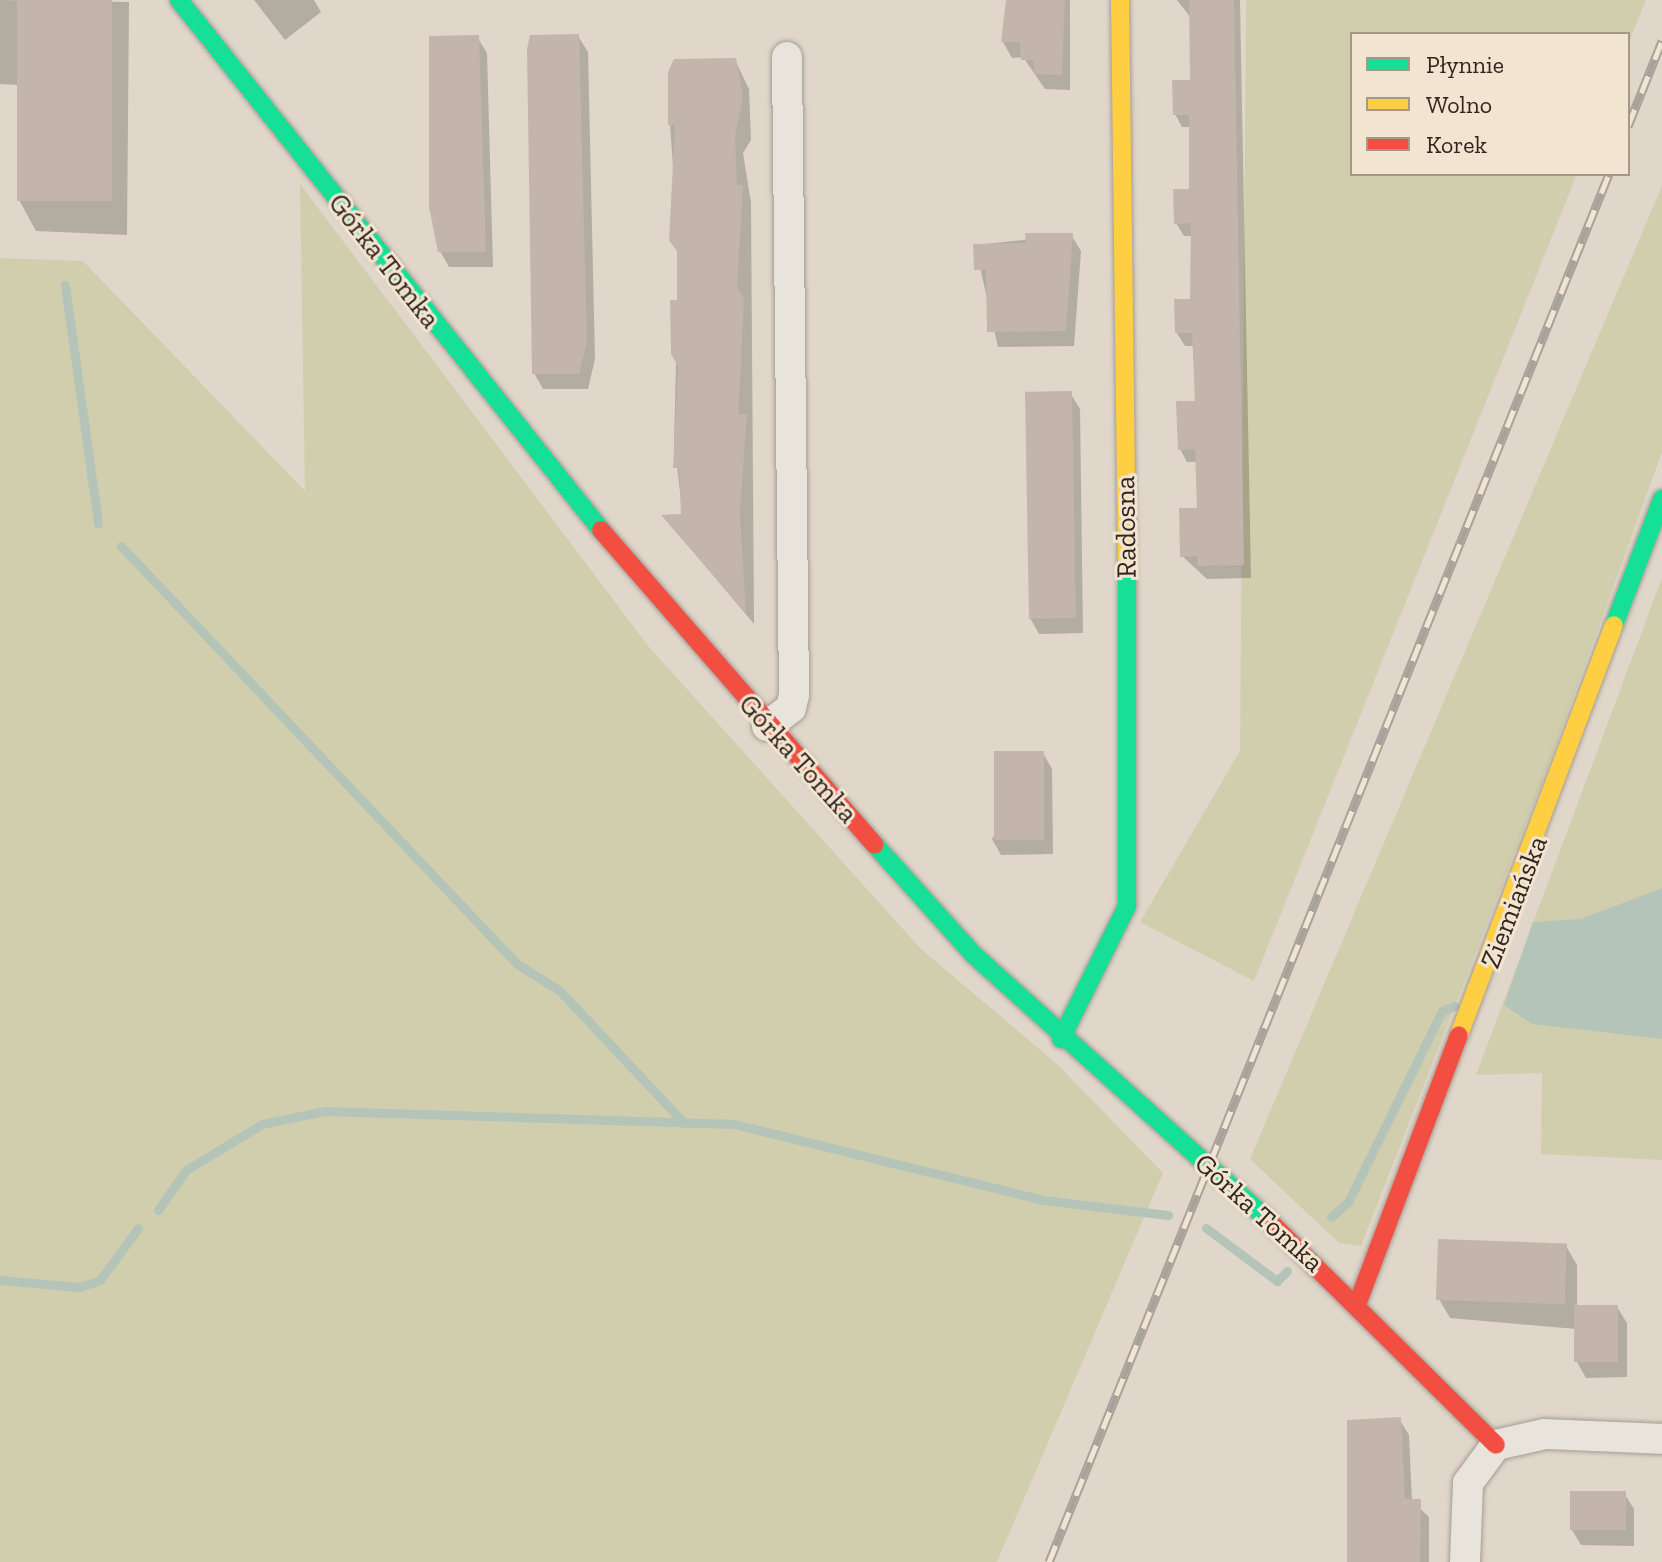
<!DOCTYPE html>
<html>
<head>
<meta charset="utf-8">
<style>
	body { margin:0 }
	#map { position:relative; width:1662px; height:1562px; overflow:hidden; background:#e0d7ca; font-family:"Zilla Slab",serif }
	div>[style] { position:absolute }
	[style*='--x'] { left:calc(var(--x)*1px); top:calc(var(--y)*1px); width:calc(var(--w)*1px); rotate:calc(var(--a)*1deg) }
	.green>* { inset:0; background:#d1cead }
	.water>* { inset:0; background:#b5c4b9 }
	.shadow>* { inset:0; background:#0003 }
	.stream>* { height:9px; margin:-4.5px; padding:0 4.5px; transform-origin:4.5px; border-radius:4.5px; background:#b5c4b9 }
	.building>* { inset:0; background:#c3b5ab; transform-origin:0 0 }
	.roads { filter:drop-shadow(0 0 2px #a59d94) drop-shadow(0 0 2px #a59d94) }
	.street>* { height:30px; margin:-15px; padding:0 15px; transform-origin:15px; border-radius:15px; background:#e8e3db }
	.fast>* { height:18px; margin:-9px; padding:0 9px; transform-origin:9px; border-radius:9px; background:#16e098 }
	.slow>* { height:18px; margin:-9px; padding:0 9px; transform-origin:9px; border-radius:9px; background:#ffcf43 }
	.jam>* { height:18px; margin:-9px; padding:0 9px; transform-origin:9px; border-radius:9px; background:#f24e42 }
	.rail>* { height:9px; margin-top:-4.5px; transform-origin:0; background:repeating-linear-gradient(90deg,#f1e4d0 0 18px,#a8a29b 0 36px); box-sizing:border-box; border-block:2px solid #a8a29b }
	span { translate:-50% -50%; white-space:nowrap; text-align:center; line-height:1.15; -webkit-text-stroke:6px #f1e4d0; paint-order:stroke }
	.street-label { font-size:28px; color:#32251d }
	.legend { position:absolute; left:1350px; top:32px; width:280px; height:144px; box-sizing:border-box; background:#f1e4d0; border:2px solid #a59888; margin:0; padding:10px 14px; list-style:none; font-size:24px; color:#32251d }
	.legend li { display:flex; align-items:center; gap:16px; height:40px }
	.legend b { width:40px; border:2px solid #a59888 }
</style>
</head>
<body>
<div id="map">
	<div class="green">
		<i style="clip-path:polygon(1246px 0,1646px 0,1628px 45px,1628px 34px,1352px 34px,1352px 174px,1577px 174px,1254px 981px,1140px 922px,1240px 751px)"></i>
		<i style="clip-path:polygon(300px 184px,649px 647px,920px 948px,1058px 1065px,1163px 1173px,997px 1562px,0 1562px,0 258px,83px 261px,305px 491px)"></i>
		<i style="clip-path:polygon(1662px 186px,1662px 452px,1546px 772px,1361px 1246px,1339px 1243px,1250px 1159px)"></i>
		<i style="clip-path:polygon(1662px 578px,1662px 1160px,1541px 1154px,1542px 1073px,1476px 1075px)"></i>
	</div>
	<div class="water">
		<i style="clip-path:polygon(1662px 888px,1662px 1039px,1532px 1024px,1504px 1005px,1533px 922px,1581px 919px)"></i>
	</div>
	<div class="shadow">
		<i style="clip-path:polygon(0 0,129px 2px,127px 235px,36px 231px,19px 200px,19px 85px,0 84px)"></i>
		<i style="clip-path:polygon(254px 0,314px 0,321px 12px,285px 40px)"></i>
		<i style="clip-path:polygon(1008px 0,1070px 0,1070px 90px,1045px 89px,1023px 57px,1012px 58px,1003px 42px)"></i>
		<i style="clip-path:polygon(1177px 0,1240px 0,1251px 578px,1207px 579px,1182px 556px,1199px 510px,1198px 462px,1187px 462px,1180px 449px,1197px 403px,1195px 346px,1185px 346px,1177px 333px,1192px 301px,1193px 236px,1184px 236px,1176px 223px,1191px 191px,1191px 127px,1182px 127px,1175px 114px,1192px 82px,1191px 18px)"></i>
		<i style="clip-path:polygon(578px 36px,588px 52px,595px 359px,588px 389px,543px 389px,534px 373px)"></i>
		<i style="clip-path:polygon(477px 37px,487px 53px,493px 267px,449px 267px,440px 251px)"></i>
		<i style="clip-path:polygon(735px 60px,749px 89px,751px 140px,743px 153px,751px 203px,754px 624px,664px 517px,683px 516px,674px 442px,679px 252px,670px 124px)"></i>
		<i style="clip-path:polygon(1071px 235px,1081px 251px,1074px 346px,998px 347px,975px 245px)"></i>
		<i style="clip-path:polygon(1070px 393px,1080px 409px,1083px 633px,1039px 634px,1030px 618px)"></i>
		<i style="clip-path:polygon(1043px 753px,1052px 769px,1053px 854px,1001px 855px,992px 839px)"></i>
		<i style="clip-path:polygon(1566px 1246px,1577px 1265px,1577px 1307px,1617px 1307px,1627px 1323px,1627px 1377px,1586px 1378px,1577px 1362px,1576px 1329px,1450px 1318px,1439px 1299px)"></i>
		<i style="clip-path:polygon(1399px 1419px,1409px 1435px,1412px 1501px,1429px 1517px,1429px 1562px,1349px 1562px)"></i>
		<i style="clip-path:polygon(1624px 1493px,1634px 1509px,1634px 1546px,1581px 1545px,1572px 1530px)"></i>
	</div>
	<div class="stream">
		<i style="--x:65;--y:285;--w:241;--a:82.1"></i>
		<i style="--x:121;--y:546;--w:574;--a:46.55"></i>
		<i style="--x:516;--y:963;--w:52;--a:32.5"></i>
		<i style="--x:560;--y:991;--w:181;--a:46.8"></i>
		<i style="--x:158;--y:1210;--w:49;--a:-55"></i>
		<i style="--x:186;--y:1170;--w:89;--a:-31.2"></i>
		<i style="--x:262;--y:1124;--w:63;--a:-11.8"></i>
		<i style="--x:324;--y:1111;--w:410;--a:1.8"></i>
		<i style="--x:734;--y:1124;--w:318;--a:13.8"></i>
		<i style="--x:1043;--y:1200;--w:126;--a:6.8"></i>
		<i style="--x:1331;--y:1217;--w:23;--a:-41"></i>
		<i style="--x:1348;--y:1202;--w:213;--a:-63.8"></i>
		<i style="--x:1442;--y:1011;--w:13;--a:-23"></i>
		<i style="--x:1206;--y:1228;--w:89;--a:36.7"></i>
		<i style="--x:1277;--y:1281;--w:14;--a:-45"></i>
		<i style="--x:0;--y:1280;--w:79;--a:5.1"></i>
		<i style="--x:79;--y:1287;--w:22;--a:-18"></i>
		<i style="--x:100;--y:1280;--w:64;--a:-53.8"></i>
	</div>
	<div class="building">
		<i style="left:17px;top:0;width:95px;height:201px"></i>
		<i style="clip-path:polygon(1006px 0,1065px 0,1062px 75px,1034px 74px,1033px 60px,1021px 60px,1020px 42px,1001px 42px)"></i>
		<i style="clip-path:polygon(1189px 0,1234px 0,1244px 565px,1198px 566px,1197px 556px,1180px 557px,1179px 508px,1197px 508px,1195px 449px,1178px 450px,1177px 426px,1176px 401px,1195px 401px,1192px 333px,1175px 333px,1174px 299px,1190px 299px,1191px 223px,1174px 224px,1173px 189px,1189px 189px,1189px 115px,1173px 115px,1172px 80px,1190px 80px)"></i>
		<i style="clip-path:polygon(579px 34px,587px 342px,579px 374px,532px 374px,527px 49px,530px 35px)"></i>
		<i style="clip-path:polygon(479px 35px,486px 252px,438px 252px,429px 207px,429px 36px)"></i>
		<i style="clip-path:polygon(736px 58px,743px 97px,735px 136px,737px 185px,743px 185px,737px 287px,744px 299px,739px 402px,739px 414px,747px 414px,740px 513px,746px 613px,661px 515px,681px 514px,679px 468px,673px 468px,678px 366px,671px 354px,670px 300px,677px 300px,677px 251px,669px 240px,675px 125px,668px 125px,668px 72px,674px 59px)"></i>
		<i style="clip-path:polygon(1025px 233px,1073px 233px,1066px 331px,987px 332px,986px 270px,974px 270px,973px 244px,1026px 243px)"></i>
		<i style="left:1072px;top:391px;width:227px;height:47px;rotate:89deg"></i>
		<i style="left:994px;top:751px;width:50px;height:89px"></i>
		<i style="left:1438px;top:1239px;width:129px;height:61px;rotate:2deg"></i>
		<i style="left:1574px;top:1305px;width:44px;height:57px"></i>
		<i style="clip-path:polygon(1401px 1417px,1405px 1499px,1421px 1499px,1420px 1562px,1347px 1562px,1347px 1420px)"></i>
		<i style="left:1570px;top:1491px;width:56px;height:39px"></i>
	</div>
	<div class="roads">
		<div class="street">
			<i style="--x:767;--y:726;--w:30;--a:-37"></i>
			<i style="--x:791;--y:708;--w:13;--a:-77"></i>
			<i style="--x:794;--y:695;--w:638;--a:-90.63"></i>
			<i style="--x:1465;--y:1562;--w:79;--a:-87.8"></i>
			<i style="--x:1468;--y:1483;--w:47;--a:-53.6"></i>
			<i style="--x:1496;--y:1445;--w:50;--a:-12.7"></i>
			<i style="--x:1545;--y:1434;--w:117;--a:2.4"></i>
		</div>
		<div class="fast">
			<i style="--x:179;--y:0;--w:677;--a:51.47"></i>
			<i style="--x:1614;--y:625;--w:135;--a:-69.1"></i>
			<i style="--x:875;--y:845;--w:148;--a:48"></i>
			<i style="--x:974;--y:955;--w:396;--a:42"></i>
			<i style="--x:1061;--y:1039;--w:148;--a:-63.6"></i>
			<i style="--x:1127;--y:906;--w:338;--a:-90"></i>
		</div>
		<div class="slow">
			<i style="--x:1120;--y:0;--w:568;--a:89.29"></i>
			<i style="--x:1459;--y:1035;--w:438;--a:-69.3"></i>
		</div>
		<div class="jam">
			<i style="--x:601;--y:530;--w:417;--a:49"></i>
			<i style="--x:1268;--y:1220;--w:320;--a:44.6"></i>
			<i style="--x:1358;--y:1302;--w:285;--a:-69.3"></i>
		</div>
	</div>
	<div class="rail">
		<i style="--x:1628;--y:126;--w:92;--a:-68.2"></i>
		<i style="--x:1049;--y:1562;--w:1497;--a:-68.03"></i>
	</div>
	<div class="street-label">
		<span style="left:384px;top:261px;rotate:52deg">Górka Tomka</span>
		<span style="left:1126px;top:527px;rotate:-91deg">Radosna</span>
		<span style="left:798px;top:759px;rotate:48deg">Górka Tomka</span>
		<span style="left:1514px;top:902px;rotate:-69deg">Ziemiańska</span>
		<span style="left:1259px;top:1213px;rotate:42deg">Górka Tomka</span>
	</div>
	<ul class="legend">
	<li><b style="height:10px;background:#16e098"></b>Płynnie</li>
	<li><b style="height:10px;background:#ffcf43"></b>Wolno</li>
	<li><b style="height:10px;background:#f24e42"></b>Korek</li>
	</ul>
</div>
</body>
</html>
